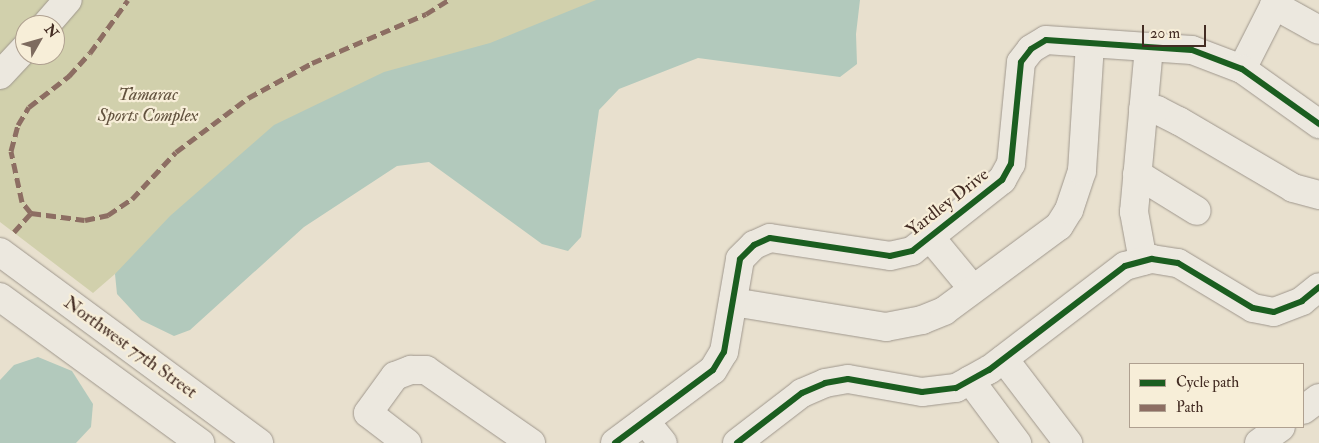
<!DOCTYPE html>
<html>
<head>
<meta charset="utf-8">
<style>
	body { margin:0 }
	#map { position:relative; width:1319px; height:443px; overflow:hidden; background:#e8e0ce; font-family:"IM FELL Double Pica",serif }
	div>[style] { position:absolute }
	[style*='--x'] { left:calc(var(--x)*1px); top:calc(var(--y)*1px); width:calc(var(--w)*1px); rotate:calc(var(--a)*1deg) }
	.green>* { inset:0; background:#d1d0ac }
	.water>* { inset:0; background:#b2c9bc }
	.roads { filter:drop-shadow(0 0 1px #9f978d) drop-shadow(0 0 1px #9f978d) }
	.minor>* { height:28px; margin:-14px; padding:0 14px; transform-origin:14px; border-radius:14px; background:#ece8df }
	.quiet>* { height:5px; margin-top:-2.5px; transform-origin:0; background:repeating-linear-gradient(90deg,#8d6e63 0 10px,transparent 0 15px) }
	.cycleway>* { height:6px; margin:-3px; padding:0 3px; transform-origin:3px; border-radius:3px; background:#1b5e20 }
	span { translate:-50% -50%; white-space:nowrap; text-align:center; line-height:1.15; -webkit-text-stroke:4.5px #f7eed8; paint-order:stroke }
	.park-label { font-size:18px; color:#62523e; font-style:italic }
	.street-label { font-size:18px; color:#432c23 }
	.legend { position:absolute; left:1129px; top:363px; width:175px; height:65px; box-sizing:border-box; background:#f7eed8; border:1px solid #afa090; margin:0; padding:6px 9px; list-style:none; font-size:15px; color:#432c23 }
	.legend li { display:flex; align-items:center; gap:10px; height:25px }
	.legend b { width:25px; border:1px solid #afa090 }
	.north { position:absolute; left:15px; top:15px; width:50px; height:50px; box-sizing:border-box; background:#f7eed8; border:1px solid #afa090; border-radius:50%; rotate:52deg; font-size:14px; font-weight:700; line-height:20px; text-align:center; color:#432c23 }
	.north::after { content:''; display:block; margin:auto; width:18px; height:22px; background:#7d6b5f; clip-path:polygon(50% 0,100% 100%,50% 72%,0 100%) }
	.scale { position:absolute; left:1142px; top:25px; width:64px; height:22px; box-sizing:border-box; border:2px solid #432c23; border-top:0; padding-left:6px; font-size:15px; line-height:18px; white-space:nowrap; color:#432c23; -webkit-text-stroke:4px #f7eed8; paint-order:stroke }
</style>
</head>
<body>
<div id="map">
	<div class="green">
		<i style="clip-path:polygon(evenodd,0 0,629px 0,115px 274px,93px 293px,0 222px,0 0,25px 25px,55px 25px,55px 55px,25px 55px,25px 25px)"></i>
	</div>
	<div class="water">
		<i style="clip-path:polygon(596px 0,860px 0,856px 34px,857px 64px,840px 77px,698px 58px,619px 89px,599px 110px,581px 237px,568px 251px,542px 244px,429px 162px,397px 166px,304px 227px,190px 330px,174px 336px,141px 320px,117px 294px,115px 274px,170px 216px,274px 125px,384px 72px,490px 43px)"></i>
		<i style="clip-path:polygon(38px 357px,72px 371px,93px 404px,91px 427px,76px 443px,0 443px,0 380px,14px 365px)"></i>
	</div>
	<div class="roads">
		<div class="minor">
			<i style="--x:1274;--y:5;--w:51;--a:29.1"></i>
			<i style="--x:46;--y:25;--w:33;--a:-49"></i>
			<i style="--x:1242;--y:69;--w:77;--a:-63.1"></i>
			<i style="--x:0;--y:75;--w:37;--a:-47"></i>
			<i style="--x:1143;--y:110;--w:14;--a:0"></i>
			<i style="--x:1157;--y:110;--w:25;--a:27"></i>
			<i style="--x:1179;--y:121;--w:132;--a:30.4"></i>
			<i style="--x:1293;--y:188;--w:27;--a:15"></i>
			<i style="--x:1137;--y:174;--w:70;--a:31.7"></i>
			<i style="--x:930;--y:237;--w:67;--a:50.4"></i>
			<i style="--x:0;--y:252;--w:322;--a:36.4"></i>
			<i style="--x:1143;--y:261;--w:50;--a:-100.4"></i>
			<i style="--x:1134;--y:212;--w:166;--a:-84.8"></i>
			<i style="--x:0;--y:297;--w:248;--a:36.1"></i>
			<i style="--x:733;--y:302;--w:155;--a:9.3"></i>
			<i style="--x:886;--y:327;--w:37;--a:-11"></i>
			<i style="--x:922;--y:320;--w:24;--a:-22"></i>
			<i style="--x:944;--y:311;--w:143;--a:-36.5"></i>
			<i style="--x:1059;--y:226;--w:19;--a:-58"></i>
			<i style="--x:1069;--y:210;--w:41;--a:-71.6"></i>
			<i style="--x:1082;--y:171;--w:128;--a:-86.4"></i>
			<i style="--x:1004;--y:359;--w:106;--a:52.7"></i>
			<i style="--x:970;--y:380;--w:79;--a:53.3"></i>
			<i style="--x:1303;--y:410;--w:20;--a:-37"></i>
			<i style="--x:645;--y:421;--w:28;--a:51"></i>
			<i style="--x:407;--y:443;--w:49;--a:-142.4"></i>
			<i style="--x:368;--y:413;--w:46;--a:-53.9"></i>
			<i style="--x:395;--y:376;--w:17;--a:-21"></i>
			<i style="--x:411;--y:370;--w:15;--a:0"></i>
			<i style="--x:426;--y:370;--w:128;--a:34.8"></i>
			<i style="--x:615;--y:443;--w:122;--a:-36.7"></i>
			<i style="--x:713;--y:370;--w:21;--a:-59"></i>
			<i style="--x:724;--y:352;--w:94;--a:-80.2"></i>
			<i style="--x:740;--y:259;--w:20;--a:-45"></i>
			<i style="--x:754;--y:245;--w:17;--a:-24"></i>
			<i style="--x:770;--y:238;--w:121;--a:8.5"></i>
			<i style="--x:890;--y:256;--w:23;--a:-13"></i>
			<i style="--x:912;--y:251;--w:115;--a:-38.3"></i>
			<i style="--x:1002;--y:180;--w:18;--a:-61"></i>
			<i style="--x:1011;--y:164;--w:102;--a:-84.4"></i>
			<i style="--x:1021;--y:62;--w:16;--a:-52"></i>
			<i style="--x:1031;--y:49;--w:17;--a:-31"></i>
			<i style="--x:1046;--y:40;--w:146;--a:3.9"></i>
			<i style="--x:1192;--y:50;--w:53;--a:20.8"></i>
			<i style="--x:1242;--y:69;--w:95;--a:35.5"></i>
			<i style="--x:737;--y:443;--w:82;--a:-37.6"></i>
			<i style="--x:802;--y:393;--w:25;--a:-23"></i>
			<i style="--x:825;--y:383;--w:23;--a:-10"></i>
			<i style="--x:848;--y:379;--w:75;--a:10"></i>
			<i style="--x:922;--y:392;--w:34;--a:-7"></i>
			<i style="--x:956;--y:388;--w:38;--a:-29"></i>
			<i style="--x:989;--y:370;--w:171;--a:-37.4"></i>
			<i style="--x:1125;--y:266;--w:28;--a:-15"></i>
			<i style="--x:1152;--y:259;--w:26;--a:9"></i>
			<i style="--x:1178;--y:263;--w:87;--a:31"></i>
			<i style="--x:1253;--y:308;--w:21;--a:11"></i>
			<i style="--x:1274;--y:312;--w:30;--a:-21"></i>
			<i style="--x:1302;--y:301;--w:22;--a:-39"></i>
			<i style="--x:1259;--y:443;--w:27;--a:-36"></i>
		</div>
	</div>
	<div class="quiet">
		<i style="--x:31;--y:213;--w:14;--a:-129"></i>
		<i style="--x:22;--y:202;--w:52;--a:-102.2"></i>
		<i style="--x:11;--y:151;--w:27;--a:-75"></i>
		<i style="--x:18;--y:125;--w:21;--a:-59"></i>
		<i style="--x:29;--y:107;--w:51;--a:-37.8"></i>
		<i style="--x:69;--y:76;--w:31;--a:-48"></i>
		<i style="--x:90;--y:53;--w:65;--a:-54.4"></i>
		<i style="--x:14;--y:232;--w:25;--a:-48"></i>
		<i style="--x:31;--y:213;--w:54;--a:7.4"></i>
		<i style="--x:85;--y:220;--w:24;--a:-12"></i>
		<i style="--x:108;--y:215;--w:29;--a:-34"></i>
		<i style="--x:132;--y:199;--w:64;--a:-46.9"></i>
		<i style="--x:176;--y:152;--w:90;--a:-36.9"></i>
		<i style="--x:248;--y:98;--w:73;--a:-28.7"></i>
		<i style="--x:312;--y:63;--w:124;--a:-23.3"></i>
		<i style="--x:426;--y:14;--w:26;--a:-32"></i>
	</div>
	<div class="cycleway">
		<i style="--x:615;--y:443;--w:122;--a:-36.7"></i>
		<i style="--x:713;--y:370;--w:21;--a:-59"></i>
		<i style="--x:724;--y:352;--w:94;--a:-80.2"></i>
		<i style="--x:740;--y:259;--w:20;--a:-45"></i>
		<i style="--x:754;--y:245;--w:17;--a:-24"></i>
		<i style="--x:770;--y:238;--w:121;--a:8.5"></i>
		<i style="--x:890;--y:256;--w:23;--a:-13"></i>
		<i style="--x:912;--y:251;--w:115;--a:-38.3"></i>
		<i style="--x:1002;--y:180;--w:18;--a:-61"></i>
		<i style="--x:1011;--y:164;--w:102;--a:-84.4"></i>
		<i style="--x:1021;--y:62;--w:16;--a:-52"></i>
		<i style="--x:1031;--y:49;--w:17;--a:-31"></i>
		<i style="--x:1046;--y:40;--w:146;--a:3.9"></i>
		<i style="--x:1192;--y:50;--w:53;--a:20.8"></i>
		<i style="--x:1242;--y:69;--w:95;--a:35.5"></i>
		<i style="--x:737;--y:443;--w:82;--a:-37.6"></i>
		<i style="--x:802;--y:393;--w:25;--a:-23"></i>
		<i style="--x:825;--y:383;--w:23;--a:-10"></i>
		<i style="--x:848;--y:379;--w:75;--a:10"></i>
		<i style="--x:922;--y:392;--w:34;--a:-7"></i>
		<i style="--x:956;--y:388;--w:38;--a:-29"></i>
		<i style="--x:989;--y:370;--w:171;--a:-37.4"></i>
		<i style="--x:1125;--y:266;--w:28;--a:-15"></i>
		<i style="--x:1152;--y:259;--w:26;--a:9"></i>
		<i style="--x:1178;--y:263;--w:87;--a:31"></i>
		<i style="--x:1253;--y:308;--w:21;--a:11"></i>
		<i style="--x:1274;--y:312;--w:30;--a:-21"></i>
		<i style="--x:1302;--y:301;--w:22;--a:-39"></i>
	</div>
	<div class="park-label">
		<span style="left:148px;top:106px">Tamarac<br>Sports Complex</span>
	</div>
	<div class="street-label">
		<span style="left:948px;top:203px;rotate:-38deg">Yardley Drive</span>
		<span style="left:130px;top:348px;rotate:36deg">Northwest 77th Street</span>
	</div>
	<ul class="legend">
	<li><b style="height:6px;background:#1b5e20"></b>Cycle path</li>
	<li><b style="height:6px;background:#8d6e63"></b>Path</li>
	</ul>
	<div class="north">N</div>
	<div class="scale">20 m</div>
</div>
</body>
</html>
